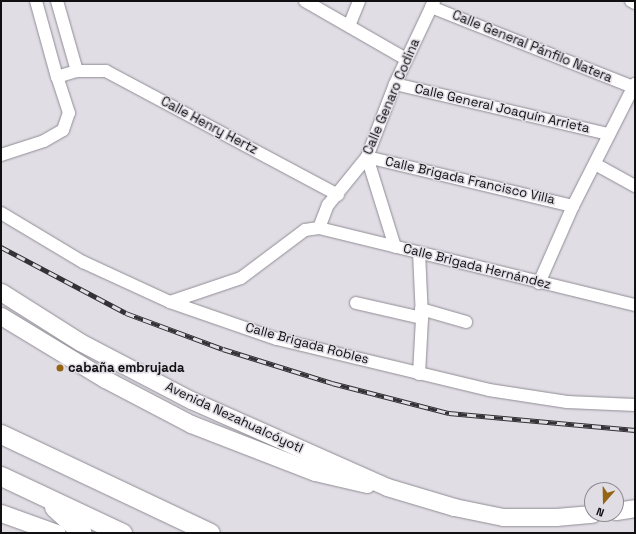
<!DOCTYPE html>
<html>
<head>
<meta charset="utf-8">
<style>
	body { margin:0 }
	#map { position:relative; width:636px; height:534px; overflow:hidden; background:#e1dde5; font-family:"Space Grotesk",sans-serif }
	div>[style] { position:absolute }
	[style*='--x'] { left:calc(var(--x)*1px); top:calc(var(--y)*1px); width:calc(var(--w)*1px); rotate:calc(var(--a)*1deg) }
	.roads { filter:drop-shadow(0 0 1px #908c94) drop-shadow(0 0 1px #908c94) }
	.street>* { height:12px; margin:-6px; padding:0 6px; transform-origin:6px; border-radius:6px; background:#fff }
	.secondary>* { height:17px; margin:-8.5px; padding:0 8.5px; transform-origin:8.5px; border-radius:8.5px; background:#fff }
	.primary>* { height:19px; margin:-9.5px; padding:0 9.5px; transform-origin:9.5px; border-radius:9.5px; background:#fff }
	.rail>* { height:4.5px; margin-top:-2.25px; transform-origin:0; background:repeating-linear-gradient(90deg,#e1dde5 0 9px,#343235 0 18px); box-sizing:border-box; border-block:1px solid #343235 }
	.dots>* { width:11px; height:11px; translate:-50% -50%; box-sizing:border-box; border:2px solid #e1dde5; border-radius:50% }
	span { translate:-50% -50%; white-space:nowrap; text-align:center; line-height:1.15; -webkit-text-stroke:3px #e1dde5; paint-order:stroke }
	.street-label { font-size:13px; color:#100f11 }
	.poi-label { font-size:13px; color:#100f11; font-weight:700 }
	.left { translate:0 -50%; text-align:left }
	.frame { position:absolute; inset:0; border:2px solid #100f11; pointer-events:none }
	.north { position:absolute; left:584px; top:482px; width:40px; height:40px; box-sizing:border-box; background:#e1dde5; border:1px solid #8d8b90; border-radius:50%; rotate:200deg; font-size:11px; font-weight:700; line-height:16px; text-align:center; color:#100f11 }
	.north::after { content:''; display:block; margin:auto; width:14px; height:18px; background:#946514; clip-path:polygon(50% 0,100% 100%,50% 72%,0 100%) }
</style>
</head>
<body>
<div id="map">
	<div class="roads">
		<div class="street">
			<i style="--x:36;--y:1;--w:79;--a:74.6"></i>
			<i style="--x:57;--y:1;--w:73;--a:74.1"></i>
			<i style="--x:305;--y:1;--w:116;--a:29.9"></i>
			<i style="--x:631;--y:1;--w:4;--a:27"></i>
			<i style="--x:431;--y:7;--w:217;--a:21.6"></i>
			<i style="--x:349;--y:26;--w:27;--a:-68"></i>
			<i style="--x:395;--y:84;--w:220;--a:13.2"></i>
			<i style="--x:1;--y:155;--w:45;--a:-18"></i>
			<i style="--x:44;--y:141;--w:22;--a:-30"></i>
			<i style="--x:63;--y:130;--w:18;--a:-71"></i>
			<i style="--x:69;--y:113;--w:38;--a:-108"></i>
			<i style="--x:57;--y:77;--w:21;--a:-17"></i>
			<i style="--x:77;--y:71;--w:29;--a:0"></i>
			<i style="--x:106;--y:71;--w:263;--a:28.1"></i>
			<i style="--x:367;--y:157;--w:212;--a:13.4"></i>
			<i style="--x:367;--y:157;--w:94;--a:72.7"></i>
			<i style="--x:595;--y:164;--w:46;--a:28.8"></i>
			<i style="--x:1;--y:213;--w:96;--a:30.9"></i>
			<i style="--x:83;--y:262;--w:96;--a:24.7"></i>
			<i style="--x:170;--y:302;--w:113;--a:19.1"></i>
			<i style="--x:277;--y:339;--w:218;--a:13.5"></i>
			<i style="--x:489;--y:390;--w:79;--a:8.7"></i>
			<i style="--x:567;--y:402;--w:68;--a:2.5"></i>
			<i style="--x:319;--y:228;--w:325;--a:13.7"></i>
			<i style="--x:539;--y:283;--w:84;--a:-66.2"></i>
			<i style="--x:573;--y:206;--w:137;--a:-63.1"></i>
			<i style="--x:170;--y:302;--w:75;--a:-18.7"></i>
			<i style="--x:241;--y:278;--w:80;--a:-36.9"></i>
			<i style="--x:305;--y:230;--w:14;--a:-8"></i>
			<i style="--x:319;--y:228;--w:25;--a:-69"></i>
			<i style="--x:328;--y:205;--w:62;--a:-50.9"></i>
			<i style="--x:367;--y:157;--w:78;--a:-69"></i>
			<i style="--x:395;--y:84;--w:92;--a:-64.8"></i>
			<i style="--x:356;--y:303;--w:68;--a:12.8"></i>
			<i style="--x:421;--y:309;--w:47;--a:16.1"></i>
			<i style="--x:419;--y:374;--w:56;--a:-86.9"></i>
			<i style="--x:422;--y:318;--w:65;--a:-92.6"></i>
		</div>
		<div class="secondary">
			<i style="--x:1;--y:292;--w:93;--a:32.3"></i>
			<i style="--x:80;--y:342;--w:125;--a:27.6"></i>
			<i style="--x:191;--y:400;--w:214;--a:23.9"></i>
			<i style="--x:387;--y:487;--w:70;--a:16.6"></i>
			<i style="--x:454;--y:507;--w:50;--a:11.5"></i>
			<i style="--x:503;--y:517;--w:53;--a:0"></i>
			<i style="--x:556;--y:517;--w:36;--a:-5"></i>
			<i style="--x:1;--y:316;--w:122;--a:31.2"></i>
			<i style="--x:105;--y:379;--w:97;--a:27.6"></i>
			<i style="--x:191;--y:424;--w:133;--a:21.2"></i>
			<i style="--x:315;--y:472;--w:53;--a:13"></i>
			<i style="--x:616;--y:511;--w:19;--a:-9"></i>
			<i style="--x:1;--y:513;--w:59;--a:19.7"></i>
		</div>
		<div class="primary">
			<i style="--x:1;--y:434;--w:231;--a:25.3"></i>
			<i style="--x:1;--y:476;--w:134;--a:25.2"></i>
			<i style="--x:54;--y:507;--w:38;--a:43"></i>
		</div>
	</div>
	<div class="rail">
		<i style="--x:1;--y:247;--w:141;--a:27.8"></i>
		<i style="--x:126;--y:313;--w:103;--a:20.4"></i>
		<i style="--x:223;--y:349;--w:114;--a:17.3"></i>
		<i style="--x:332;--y:383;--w:121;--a:14.4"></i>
		<i style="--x:449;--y:413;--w:187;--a:5.2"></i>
	</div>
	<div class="dots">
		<i style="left:60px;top:368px;background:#946514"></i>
	</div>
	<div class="street-label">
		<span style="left:532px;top:47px;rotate:22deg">Calle General Pánfilo Natera</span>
		<span style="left:392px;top:97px;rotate:-67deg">Calle Genaro Codina</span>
		<span style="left:502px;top:109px;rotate:13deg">Calle General Joaquín Arrieta</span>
		<span style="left:209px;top:126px;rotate:28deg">Calle Henry Hertz</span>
		<span style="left:470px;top:181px;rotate:13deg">Calle Brigada Francisco Villa</span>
		<span style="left:477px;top:267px;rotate:14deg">Calle Brigada Hernández</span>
		<span style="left:307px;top:344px;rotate:15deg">Calle Brigada Robles</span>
		<span style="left:234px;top:418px;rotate:25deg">Avenida Nezahualcóyotl</span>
	</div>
	<div class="poi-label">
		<span class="left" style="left:68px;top:368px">cabaña embrujada</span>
	</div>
	<div class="frame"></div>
	<div class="north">N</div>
</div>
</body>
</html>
